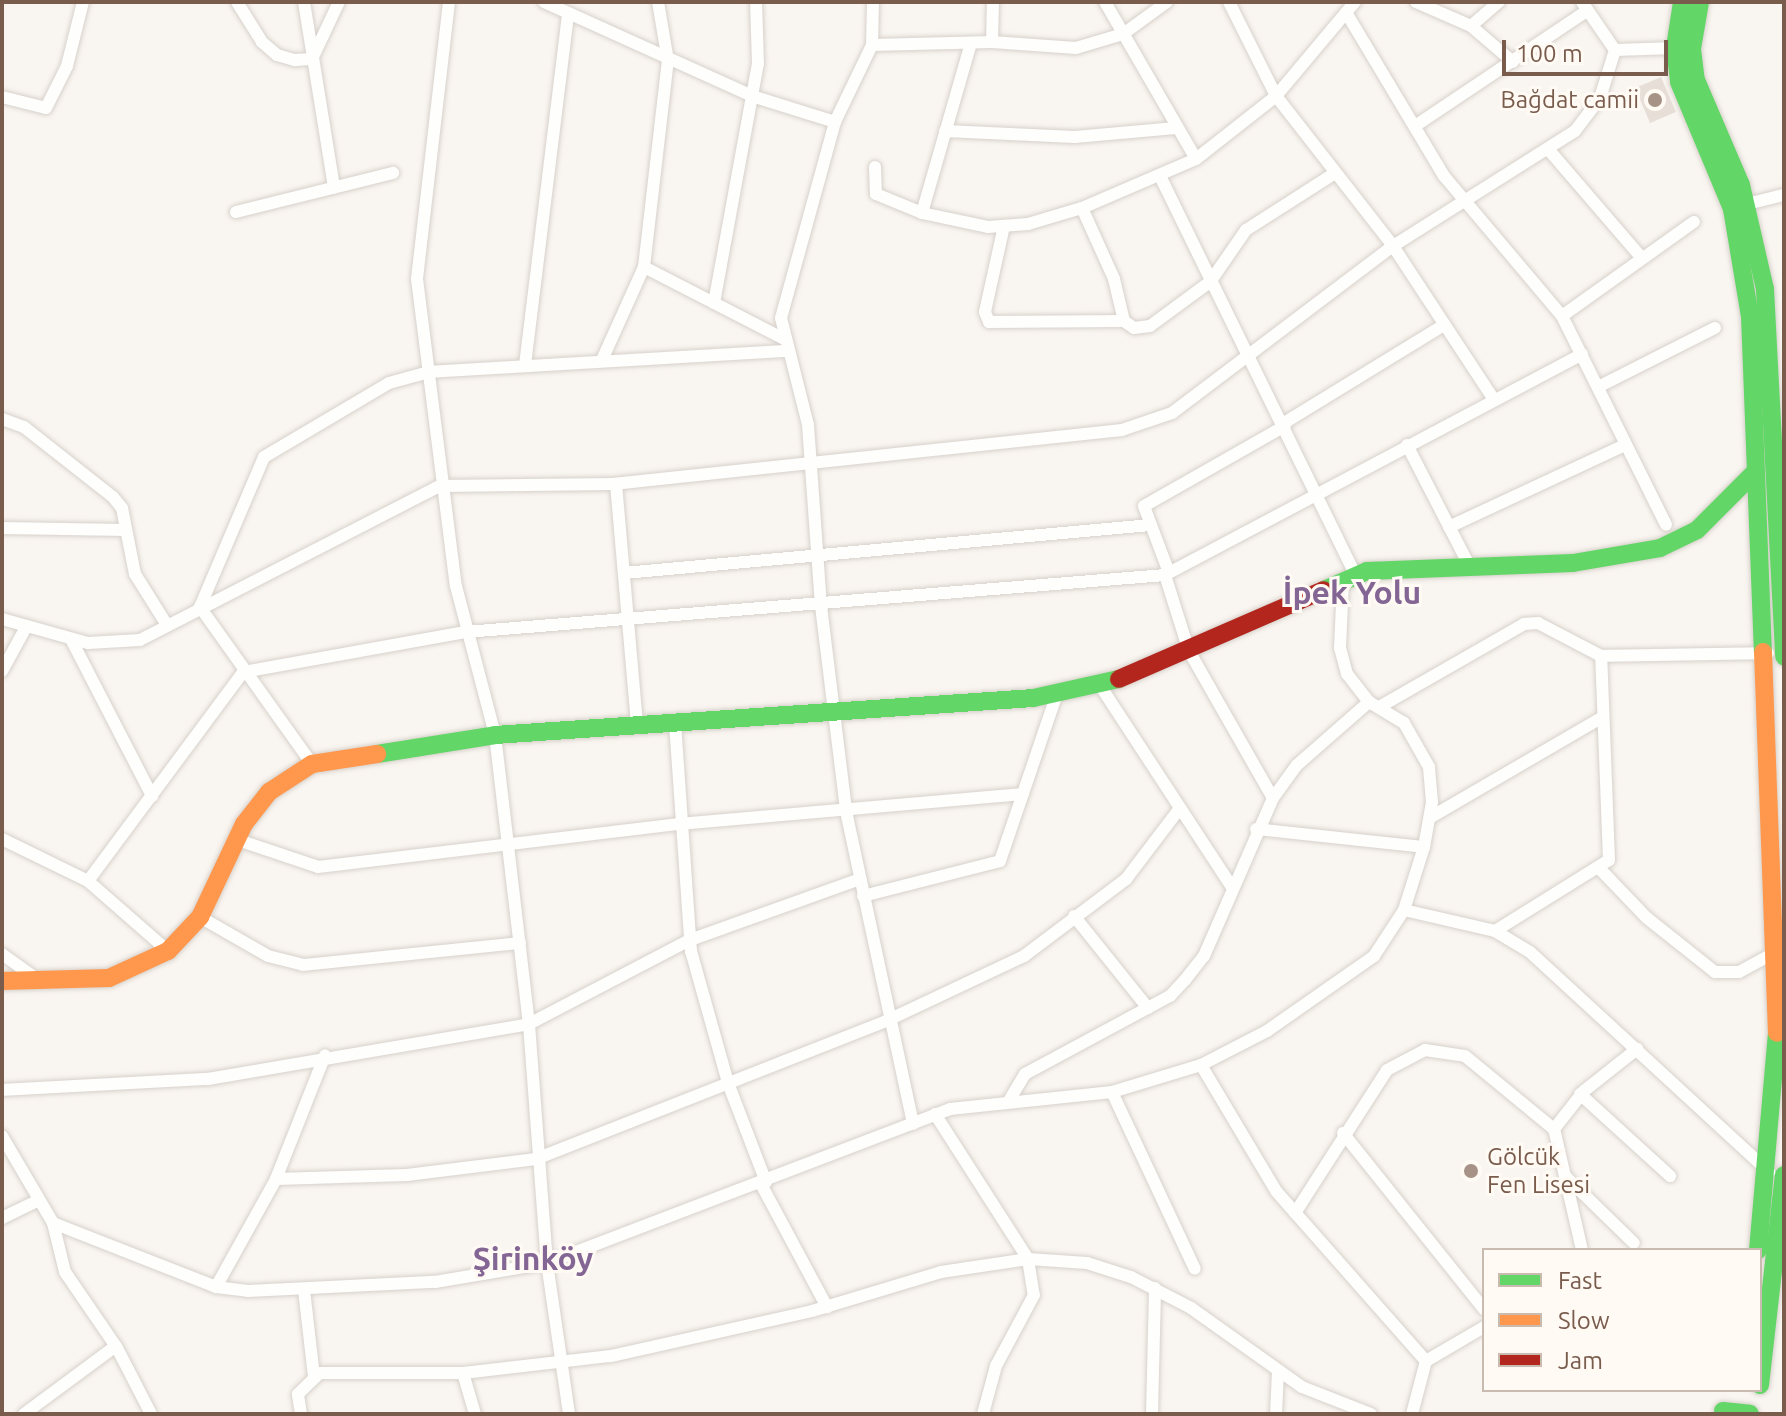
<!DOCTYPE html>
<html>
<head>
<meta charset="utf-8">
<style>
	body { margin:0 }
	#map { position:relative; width:1786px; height:1416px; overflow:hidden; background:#f9f5f0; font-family:Ubuntu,sans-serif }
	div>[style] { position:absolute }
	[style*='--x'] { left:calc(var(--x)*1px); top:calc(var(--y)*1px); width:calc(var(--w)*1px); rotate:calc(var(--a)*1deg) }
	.building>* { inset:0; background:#e6ded7; transform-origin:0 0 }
	.roads { filter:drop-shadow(0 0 2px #d7d1cb) drop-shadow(0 0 2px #d7d1cb) }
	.street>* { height:12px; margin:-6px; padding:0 6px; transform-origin:6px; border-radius:6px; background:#fefefd }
	.fast>* { height:18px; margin:-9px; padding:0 9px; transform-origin:9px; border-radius:9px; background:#63d668 }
	.slow>* { height:18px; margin:-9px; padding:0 9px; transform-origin:9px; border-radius:9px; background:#ff974d }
	.jam>* { height:18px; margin:-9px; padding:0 9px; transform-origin:9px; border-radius:9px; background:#b3261e }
	.dots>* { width:22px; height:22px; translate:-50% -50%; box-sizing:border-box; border:4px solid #fffaf3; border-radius:50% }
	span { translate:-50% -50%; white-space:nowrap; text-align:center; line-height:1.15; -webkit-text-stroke:6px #fffaf3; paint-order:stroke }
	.poi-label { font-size:24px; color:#7a5c4d }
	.right { translate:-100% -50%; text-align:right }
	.left { translate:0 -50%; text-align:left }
	.district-label { font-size:32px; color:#846695; font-weight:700 }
	.frame { position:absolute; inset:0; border:4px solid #7a5c4d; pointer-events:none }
	.legend { position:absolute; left:1482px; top:1248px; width:280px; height:144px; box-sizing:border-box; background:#fffaf3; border:2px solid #cabbb1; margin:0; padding:10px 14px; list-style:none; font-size:24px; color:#7a5c4d }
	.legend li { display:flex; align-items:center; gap:16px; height:40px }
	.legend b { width:40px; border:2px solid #cabbb1 }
	.scale { position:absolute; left:1502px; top:40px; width:166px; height:36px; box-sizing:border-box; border:4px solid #7a5c4d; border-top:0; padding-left:10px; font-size:24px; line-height:28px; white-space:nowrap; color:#7a5c4d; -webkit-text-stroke:6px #fffaf3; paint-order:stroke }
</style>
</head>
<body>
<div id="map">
	<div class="building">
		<i style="left:1661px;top:77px;width:38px;height:28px;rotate:67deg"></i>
	</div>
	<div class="roads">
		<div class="street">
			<i style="--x:237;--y:2;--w:47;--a:58"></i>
			<i style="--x:262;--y:42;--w:20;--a:41"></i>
			<i style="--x:277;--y:55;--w:19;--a:16"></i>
			<i style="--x:295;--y:60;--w:17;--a:-3"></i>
			<i style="--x:312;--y:59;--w:63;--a:-64.7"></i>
			<i style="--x:304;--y:2;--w:188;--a:80.8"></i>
			<i style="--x:449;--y:2;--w:279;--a:96.6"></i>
			<i style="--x:417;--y:279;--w:309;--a:82.8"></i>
			<i style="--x:456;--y:586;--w:154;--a:75.3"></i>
			<i style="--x:495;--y:735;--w:291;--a:83.3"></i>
			<i style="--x:529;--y:1024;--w:240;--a:85.7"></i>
			<i style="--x:547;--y:1263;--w:153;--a:81.7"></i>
			<i style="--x:544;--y:2;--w:228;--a:24.3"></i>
			<i style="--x:752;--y:96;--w:87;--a:17.4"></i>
			<i style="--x:873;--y:2;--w:43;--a:91.3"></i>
			<i style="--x:872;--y:45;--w:85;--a:115.7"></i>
			<i style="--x:835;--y:122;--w:203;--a:105.4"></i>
			<i style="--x:781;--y:318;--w:110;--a:75.8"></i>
			<i style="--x:808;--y:425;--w:181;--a:85.9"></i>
			<i style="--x:821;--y:606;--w:207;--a:83"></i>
			<i style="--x:846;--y:811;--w:320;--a:77.9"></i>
			<i style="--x:1105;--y:2;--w:181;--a:59.9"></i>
			<i style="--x:1229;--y:2;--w:105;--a:63.4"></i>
			<i style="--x:1276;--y:96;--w:190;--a:52"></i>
			<i style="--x:1393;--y:246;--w:181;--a:56.7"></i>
			<i style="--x:1416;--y:2;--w:60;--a:23.6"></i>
			<i style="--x:1471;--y:26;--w:55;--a:40.6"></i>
			<i style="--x:1582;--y:2;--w:58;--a:55.5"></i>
			<i style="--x:1615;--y:50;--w:60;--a:-1.9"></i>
			<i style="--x:1347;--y:14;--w:189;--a:59.1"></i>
			<i style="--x:1444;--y:176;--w:183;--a:49.9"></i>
			<i style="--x:1562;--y:316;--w:233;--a:63.5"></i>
			<i style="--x:1471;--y:26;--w:37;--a:-41"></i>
			<i style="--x:992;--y:42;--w:40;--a:-88.6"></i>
			<i style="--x:971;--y:43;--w:177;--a:106.1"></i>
			<i style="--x:922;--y:213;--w:67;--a:12"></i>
			<i style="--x:988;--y:227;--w:40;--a:-4.3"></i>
			<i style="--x:1028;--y:224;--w:56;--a:-16.5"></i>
			<i style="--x:1082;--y:208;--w:124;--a:-23.3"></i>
			<i style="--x:1196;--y:159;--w:102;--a:-38.2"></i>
			<i style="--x:1276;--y:96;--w:123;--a:-50"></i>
			<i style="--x:872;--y:45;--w:120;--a:-1.4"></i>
			<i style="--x:992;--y:42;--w:84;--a:4.1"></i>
			<i style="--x:1076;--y:48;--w:49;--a:-16.6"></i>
			<i style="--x:1123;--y:34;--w:54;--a:-36"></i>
			<i style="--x:2;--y:97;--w:45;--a:14"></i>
			<i style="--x:46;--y:108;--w:47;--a:-63.4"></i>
			<i style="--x:67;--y:66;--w:66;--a:-76"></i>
			<i style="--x:1415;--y:126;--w:207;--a:-33.8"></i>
			<i style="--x:945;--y:131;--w:130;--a:2.6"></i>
			<i style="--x:1075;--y:137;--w:101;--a:-5.1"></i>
			<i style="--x:1548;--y:149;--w:143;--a:49.3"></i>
			<i style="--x:875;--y:167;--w:27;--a:88"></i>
			<i style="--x:876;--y:194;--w:50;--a:22.4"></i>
			<i style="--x:1160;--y:176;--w:443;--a:63.9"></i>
			<i style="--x:1747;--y:204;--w:38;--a:-14"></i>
			<i style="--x:1082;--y:208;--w:78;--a:65.7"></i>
			<i style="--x:1114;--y:279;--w:43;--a:76.6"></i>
			<i style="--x:236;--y:212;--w:162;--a:-14"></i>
			<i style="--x:1004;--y:226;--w:88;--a:102.5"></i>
			<i style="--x:985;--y:312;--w:11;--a:68"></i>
			<i style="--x:989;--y:322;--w:135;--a:-0.4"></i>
			<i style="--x:1124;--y:321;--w:12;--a:35"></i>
			<i style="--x:1134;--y:328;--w:16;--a:-7"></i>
			<i style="--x:1150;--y:326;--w:74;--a:-36.3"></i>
			<i style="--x:1210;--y:282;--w:63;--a:-55.3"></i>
			<i style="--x:1246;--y:230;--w:106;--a:-32.6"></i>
			<i style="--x:644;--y:267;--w:157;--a:27.2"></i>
			<i style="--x:714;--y:303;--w:243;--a:-79.6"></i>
			<i style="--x:758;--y:64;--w:62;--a:-91.8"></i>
			<i style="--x:1562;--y:316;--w:162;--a:-35.5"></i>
			<i style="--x:602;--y:360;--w:102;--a:-65.7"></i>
			<i style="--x:644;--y:267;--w:207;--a:-83.4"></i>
			<i style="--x:668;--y:61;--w:60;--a:-99.6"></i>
			<i style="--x:525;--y:365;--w:354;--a:-83"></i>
			<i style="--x:1598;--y:387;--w:131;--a:-26.8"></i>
			<i style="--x:2;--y:419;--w:23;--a:20"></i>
			<i style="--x:24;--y:427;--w:113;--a:38.2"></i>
			<i style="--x:113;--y:497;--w:14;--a:51"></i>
			<i style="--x:122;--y:508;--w:67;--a:78.9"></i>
			<i style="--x:135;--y:574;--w:60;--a:57.9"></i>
			<i style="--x:1284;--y:423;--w:188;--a:-31.5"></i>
			<i style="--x:1407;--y:445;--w:137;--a:62.7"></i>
			<i style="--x:616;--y:484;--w:242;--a:85"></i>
			<i style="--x:1449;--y:527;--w:194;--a:-25"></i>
			<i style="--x:2;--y:528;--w:124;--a:0.9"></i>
			<i style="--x:1168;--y:570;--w:68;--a:-110.6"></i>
			<i style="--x:1144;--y:506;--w:162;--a:-29.6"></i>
			<i style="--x:624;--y:573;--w:528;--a:-5.21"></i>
			<i style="--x:1165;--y:575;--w:80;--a:72.5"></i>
			<i style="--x:1189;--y:651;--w:169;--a:60.3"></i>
			<i style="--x:2;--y:619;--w:89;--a:15.6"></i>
			<i style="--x:88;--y:643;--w:52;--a:-3.3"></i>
			<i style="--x:140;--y:640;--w:337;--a:-27.2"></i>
			<i style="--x:440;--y:486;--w:173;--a:-0.7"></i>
			<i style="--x:613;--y:484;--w:512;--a:-6.06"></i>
			<i style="--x:1122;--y:430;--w:53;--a:-18.8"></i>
			<i style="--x:1172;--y:413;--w:277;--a:-37.1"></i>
			<i style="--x:1393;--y:246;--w:215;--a:-32.3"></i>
			<i style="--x:1575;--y:131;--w:41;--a:-52.9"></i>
			<i style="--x:1600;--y:98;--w:50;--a:-72.6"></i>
			<i style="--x:71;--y:639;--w:177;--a:62.7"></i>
			<i style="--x:2;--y:671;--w:48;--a:-61.3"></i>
			<i style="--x:1101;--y:687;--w:238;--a:56.8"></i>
			<i style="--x:1381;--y:706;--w:165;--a:-29.8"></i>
			<i style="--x:1524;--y:624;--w:14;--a:-4"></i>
			<i style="--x:1538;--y:623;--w:71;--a:27.6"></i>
			<i style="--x:1601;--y:656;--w:167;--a:-1"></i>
			<i style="--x:675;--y:723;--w:229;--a:86"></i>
			<i style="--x:691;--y:951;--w:137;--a:74.3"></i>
			<i style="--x:728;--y:1083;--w:106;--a:69"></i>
			<i style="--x:312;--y:764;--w:193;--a:-125.5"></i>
			<i style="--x:200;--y:607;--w:163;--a:-66.9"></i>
			<i style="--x:264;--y:457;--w:145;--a:-30.6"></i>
			<i style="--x:389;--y:383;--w:41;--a:-15.4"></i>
			<i style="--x:429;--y:372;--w:358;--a:-3.4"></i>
			<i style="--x:1431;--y:817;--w:197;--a:-30.2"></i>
			<i style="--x:1256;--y:829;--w:169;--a:6.1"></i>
			<i style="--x:2;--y:839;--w:96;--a:26"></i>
			<i style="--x:88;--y:881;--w:106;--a:41.2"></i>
			<i style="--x:238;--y:840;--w:84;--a:18.6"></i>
			<i style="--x:318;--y:867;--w:364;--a:-6.8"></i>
			<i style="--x:679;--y:824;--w:345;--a:-5"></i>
			<i style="--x:1599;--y:868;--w:69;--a:46.2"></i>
			<i style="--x:1647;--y:918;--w:87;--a:38.5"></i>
			<i style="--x:1715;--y:972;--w:24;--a:0"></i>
			<i style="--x:1739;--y:972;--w:42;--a:-28.4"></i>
			<i style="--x:88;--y:881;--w:260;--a:-53.4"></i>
			<i style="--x:243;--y:672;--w:227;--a:-10.2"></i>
			<i style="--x:466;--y:632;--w:701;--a:-4.66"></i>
			<i style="--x:1165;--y:575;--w:472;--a:-27.9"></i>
			<i style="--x:863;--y:896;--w:141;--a:-14.3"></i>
			<i style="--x:1000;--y:861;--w:176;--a:-71.2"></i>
			<i style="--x:1404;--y:910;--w:93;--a:13"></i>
			<i style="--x:1495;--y:931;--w:41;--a:31"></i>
			<i style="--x:1530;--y:952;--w:325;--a:42.6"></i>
			<i style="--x:1074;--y:916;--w:118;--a:51.2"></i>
			<i style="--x:200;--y:917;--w:78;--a:29.8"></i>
			<i style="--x:268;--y:956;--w:36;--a:14"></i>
			<i style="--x:303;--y:965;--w:218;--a:-5.8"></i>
			<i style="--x:1495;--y:931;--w:134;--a:-31.9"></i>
			<i style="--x:1609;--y:860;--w:204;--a:-92.2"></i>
			<i style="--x:2;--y:954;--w:44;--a:35.8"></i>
			<i style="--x:1201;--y:1065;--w:147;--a:59.2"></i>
			<i style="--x:1276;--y:1191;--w:227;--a:48.6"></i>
			<i style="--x:2;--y:1090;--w:206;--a:-3.1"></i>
			<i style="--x:208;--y:1079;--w:326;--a:-9.7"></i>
			<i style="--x:529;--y:1024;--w:182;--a:-27.6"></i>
			<i style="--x:690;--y:940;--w:181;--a:-19.7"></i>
			<i style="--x:1112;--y:1092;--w:195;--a:64.9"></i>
			<i style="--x:1580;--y:1094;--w:122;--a:42.3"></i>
			<i style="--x:1010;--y:1099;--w:29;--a:-59"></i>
			<i style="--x:1025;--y:1074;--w:165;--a:-28.3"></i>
			<i style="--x:1170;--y:996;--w:22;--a:-47"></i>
			<i style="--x:1185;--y:980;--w:31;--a:-52"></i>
			<i style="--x:1204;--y:956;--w:172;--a:-66.4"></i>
			<i style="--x:1273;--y:798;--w:41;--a:-54"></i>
			<i style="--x:1297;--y:765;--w:96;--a:-41.2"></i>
			<i style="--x:935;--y:1114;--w:172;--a:57.3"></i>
			<i style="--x:1028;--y:1259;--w:36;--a:81"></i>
			<i style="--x:1034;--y:1295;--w:81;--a:118.2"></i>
			<i style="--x:996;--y:1366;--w:50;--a:105.2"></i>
			<i style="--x:1343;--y:1133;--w:226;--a:51.3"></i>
			<i style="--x:2;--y:1136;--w:101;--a:59.6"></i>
			<i style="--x:53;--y:1223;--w:50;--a:76.2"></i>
			<i style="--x:65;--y:1272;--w:92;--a:55.6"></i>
			<i style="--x:117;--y:1348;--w:74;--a:62.7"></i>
			<i style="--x:1565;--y:1176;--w:96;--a:44.2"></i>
			<i style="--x:276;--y:1179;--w:131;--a:-1.7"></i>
			<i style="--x:407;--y:1175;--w:130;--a:-7.1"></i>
			<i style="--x:536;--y:1159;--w:378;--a:-21.5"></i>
			<i style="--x:888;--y:1020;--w:150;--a:-25.2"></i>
			<i style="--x:1024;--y:956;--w:128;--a:-37"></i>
			<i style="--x:1126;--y:879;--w:89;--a:-52.7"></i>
			<i style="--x:761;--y:1184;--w:140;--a:61.8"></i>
			<i style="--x:1295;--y:1213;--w:170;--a:-57.2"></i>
			<i style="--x:1387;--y:1070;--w:43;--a:-27.8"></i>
			<i style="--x:1425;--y:1050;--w:40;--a:8.5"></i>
			<i style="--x:1465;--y:1056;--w:115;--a:39.4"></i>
			<i style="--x:2;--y:1218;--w:41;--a:-25.9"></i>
			<i style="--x:53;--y:1223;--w:175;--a:21.4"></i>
			<i style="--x:216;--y:1287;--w:32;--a:7"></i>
			<i style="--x:248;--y:1291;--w:187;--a:-2.8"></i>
			<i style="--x:435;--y:1282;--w:114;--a:-9.6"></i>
			<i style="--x:547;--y:1263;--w:431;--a:-20.9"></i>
			<i style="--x:950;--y:1109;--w:163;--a:-6"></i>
			<i style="--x:1112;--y:1092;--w:93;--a:-16.9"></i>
			<i style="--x:1201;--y:1065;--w:74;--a:-27.3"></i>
			<i style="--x:1267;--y:1031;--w:131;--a:-35"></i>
			<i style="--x:1374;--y:956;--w:55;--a:-56.9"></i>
			<i style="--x:1404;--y:910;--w:66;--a:-72.4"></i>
			<i style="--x:1424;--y:847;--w:46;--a:-79.9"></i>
			<i style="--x:1432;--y:802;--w:35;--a:-95"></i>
			<i style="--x:1429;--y:767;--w:51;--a:-119.6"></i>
			<i style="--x:1404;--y:723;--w:41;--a:-149"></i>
			<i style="--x:1369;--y:702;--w:36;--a:-128"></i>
			<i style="--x:1347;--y:674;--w:27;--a:-105"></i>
			<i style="--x:1340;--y:648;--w:67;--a:-87.4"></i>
			<i style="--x:1582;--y:1250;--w:124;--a:-103"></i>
			<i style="--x:1554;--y:1129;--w:48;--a:-51.7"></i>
			<i style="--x:1584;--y:1091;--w:68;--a:-38.4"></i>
			<i style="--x:216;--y:1287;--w:124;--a:-60.9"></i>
			<i style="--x:276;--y:1179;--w:133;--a:-68.4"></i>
			<i style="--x:304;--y:1290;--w:87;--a:83.4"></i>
			<i style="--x:463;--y:1373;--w:43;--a:73.7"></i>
			<i style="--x:24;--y:1414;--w:114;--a:-36.5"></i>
			<i style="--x:301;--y:1414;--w:20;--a:-99"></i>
			<i style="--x:298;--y:1394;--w:30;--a:-44"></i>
			<i style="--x:320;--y:1373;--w:143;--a:0"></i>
			<i style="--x:463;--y:1373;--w:149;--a:-6.6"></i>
			<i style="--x:611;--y:1356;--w:206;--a:-12.6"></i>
			<i style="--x:812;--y:1311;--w:135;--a:-16.8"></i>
			<i style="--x:941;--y:1272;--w:88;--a:-8.5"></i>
			<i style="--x:1028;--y:1259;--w:59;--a:3.9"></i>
			<i style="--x:1087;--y:1263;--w:46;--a:17.7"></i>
			<i style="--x:1131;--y:1277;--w:68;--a:27.3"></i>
			<i style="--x:1191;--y:1308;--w:136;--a:35.4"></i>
			<i style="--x:1302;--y:1387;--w:74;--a:21.4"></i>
			<i style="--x:1152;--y:1414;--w:126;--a:-88.6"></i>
			<i style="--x:1276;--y:1414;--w:42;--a:-87.3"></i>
			<i style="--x:1412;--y:1414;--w:55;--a:-75.2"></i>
			<i style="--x:1426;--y:1361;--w:67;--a:-30.4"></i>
		</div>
		<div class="fast">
			<i style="--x:1682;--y:2;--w:47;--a:98.7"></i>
			<i style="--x:1675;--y:48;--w:34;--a:83"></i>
			<i style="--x:1679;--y:82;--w:138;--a:67.3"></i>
			<i style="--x:1732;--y:209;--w:109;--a:80.5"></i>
			<i style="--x:1750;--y:316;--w:336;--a:87.8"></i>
			<i style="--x:1700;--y:2;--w:48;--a:99.7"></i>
			<i style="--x:1692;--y:49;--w:31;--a:83"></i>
			<i style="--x:1696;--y:80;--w:114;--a:66.8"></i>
			<i style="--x:1741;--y:185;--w:107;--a:77"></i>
			<i style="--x:1765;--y:289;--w:368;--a:87"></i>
			<i style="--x:1324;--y:590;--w:47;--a:-23.8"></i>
			<i style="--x:1367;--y:571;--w:206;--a:-2.2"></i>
			<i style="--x:1573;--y:563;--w:88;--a:-9.8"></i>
			<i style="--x:1660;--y:548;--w:41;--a:-25.9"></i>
			<i style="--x:1697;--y:530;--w:83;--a:-45"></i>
			<i style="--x:377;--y:754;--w:120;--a:-9.1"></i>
			<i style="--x:495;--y:735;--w:539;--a:-3.93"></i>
			<i style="--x:1033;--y:698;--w:88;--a:-12.5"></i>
			<i style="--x:1758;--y:1250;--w:218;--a:-85"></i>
			<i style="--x:1760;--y:1385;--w:211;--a:-83.5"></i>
			<i style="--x:1723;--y:1411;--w:27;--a:6"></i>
		</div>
		<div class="slow">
			<i style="--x:1763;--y:652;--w:381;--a:87.9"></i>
			<i style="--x:2;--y:981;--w:107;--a:-1.6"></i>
			<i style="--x:109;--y:978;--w:65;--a:-24.6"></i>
			<i style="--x:168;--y:951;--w:47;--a:-46.7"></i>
			<i style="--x:200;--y:917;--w:103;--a:-64.7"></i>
			<i style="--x:244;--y:824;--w:41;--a:-52"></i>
			<i style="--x:269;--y:792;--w:51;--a:-33.1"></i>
			<i style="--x:312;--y:764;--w:66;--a:-8.7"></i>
		</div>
		<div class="jam">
			<i style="--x:1119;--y:679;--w:223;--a:-23.5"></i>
		</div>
	</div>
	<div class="dots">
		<i style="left:1655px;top:100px;background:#a69286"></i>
		<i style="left:1471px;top:1171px;background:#a69286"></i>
	</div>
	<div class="poi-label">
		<span class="right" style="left:1639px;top:100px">Bağdat camii</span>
		<span class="left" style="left:1487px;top:1171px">Gölcük<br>Fen Lisesi</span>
	</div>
	<div class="district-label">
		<span style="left:1352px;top:592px">İpek Yolu</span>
		<span style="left:533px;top:1258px">Şirinköy</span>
	</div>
	<div class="frame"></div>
	<ul class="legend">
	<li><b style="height:10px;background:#63d668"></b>Fast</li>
	<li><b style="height:10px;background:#ff974d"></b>Slow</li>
	<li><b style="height:10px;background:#b3261e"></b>Jam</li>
	</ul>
	<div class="scale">100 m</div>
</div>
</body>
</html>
